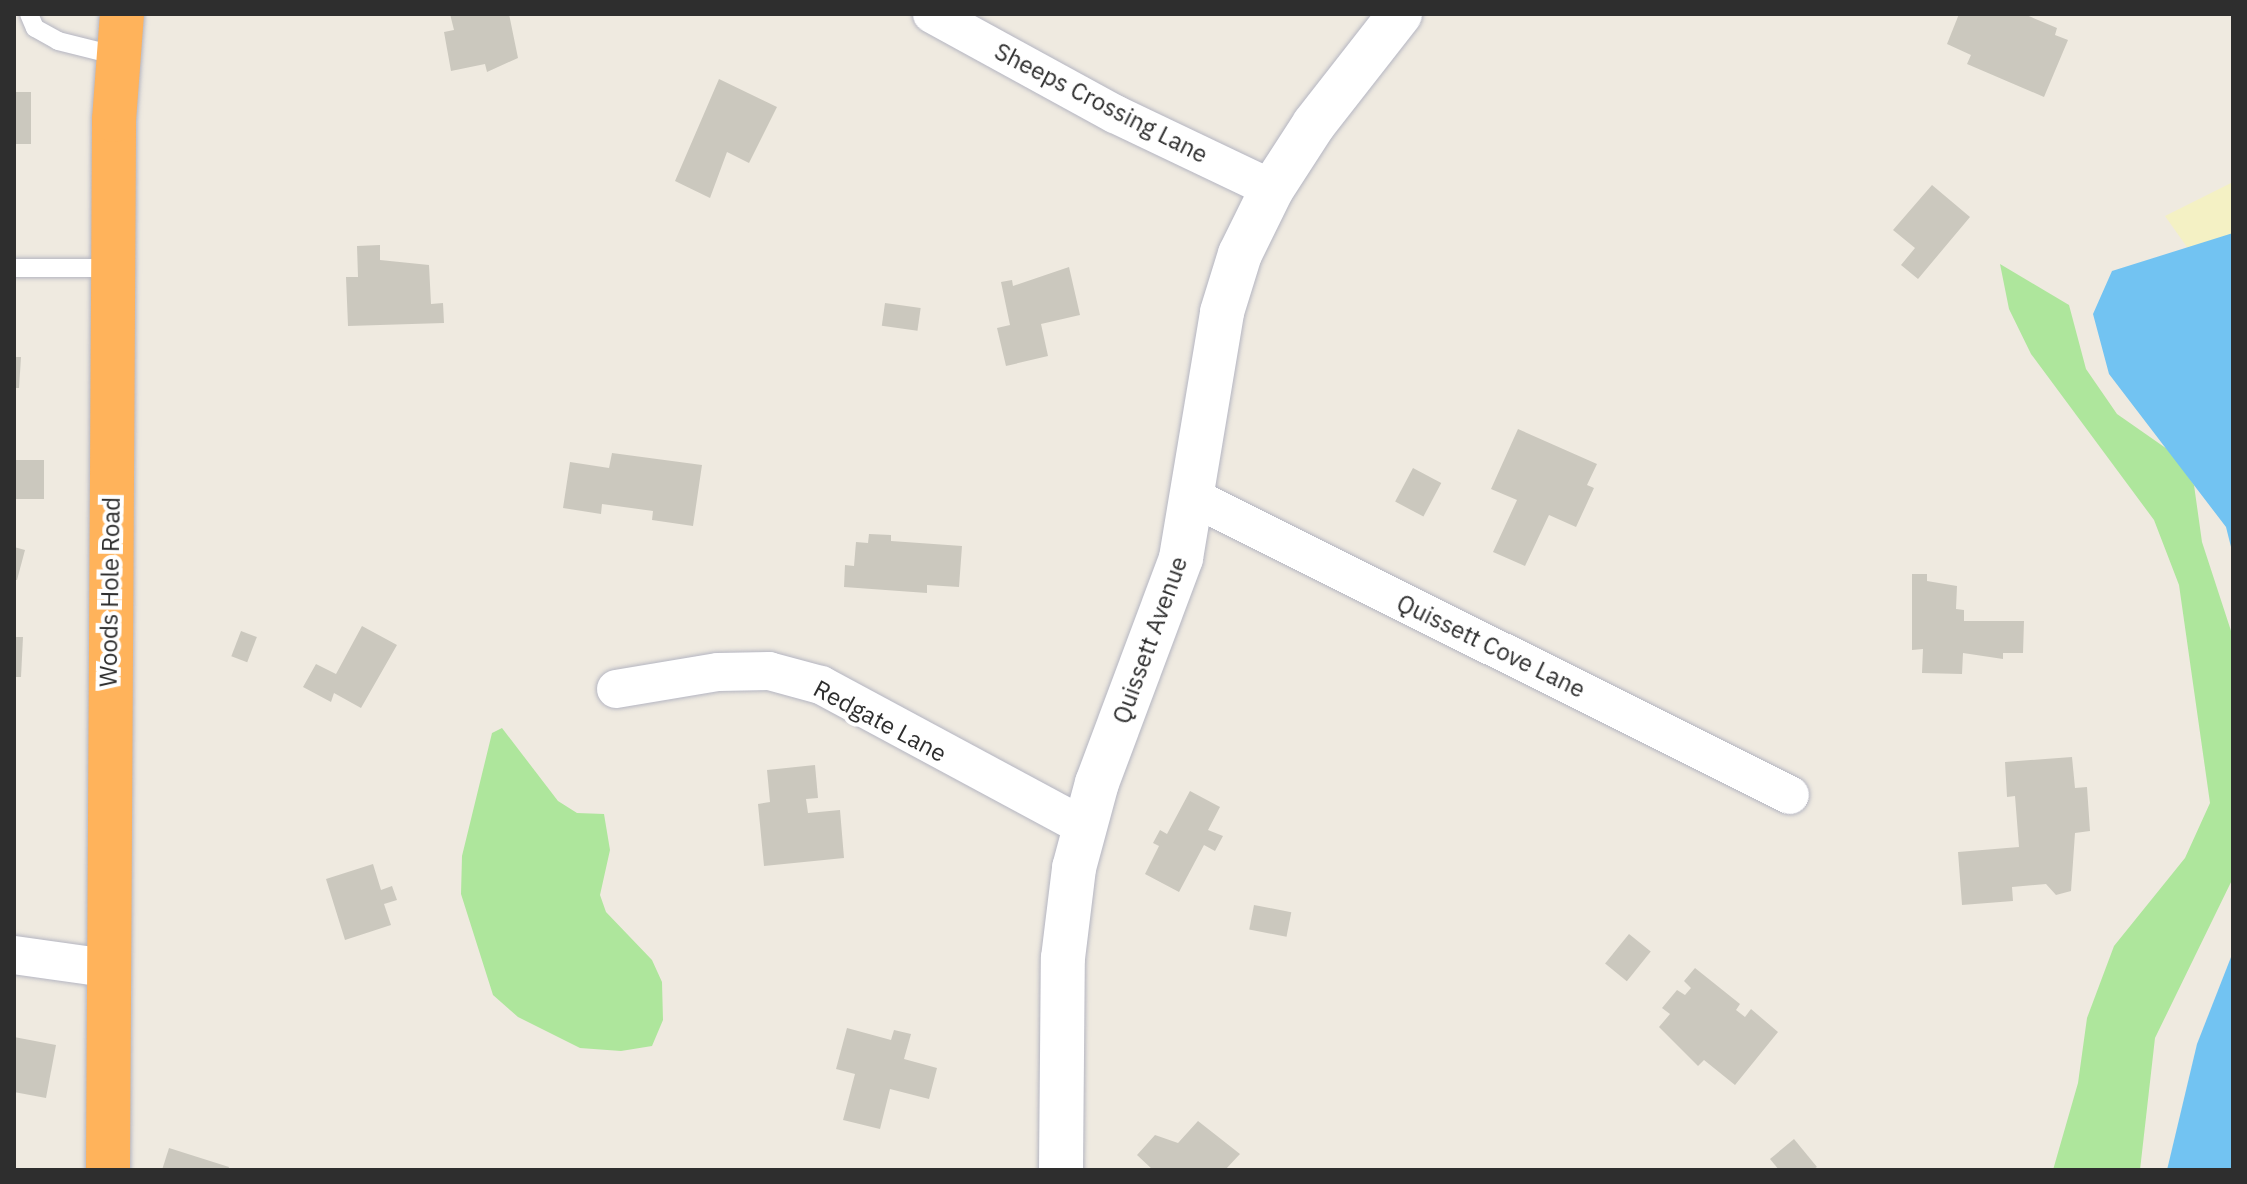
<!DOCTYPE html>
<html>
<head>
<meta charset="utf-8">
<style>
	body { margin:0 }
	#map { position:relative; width:2247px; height:1184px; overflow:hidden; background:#efeae0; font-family:"IBM Plex Sans",sans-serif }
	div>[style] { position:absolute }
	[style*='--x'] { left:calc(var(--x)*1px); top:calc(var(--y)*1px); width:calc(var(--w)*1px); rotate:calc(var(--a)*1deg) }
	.green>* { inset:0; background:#aee69c }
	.sand>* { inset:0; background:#f4f1c4 }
	.water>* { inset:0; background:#72c3f2 }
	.building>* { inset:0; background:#cbc8be; transform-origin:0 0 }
	.roads { filter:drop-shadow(0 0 2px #b4b5c1) drop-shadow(0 0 2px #b4b5c1) }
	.lane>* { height:18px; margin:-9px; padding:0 9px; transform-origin:9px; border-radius:9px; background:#fff }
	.street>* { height:38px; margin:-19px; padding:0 19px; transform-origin:19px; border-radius:19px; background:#fff }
	.secondary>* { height:44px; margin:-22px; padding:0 22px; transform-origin:22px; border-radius:22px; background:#fff }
	.highway>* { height:44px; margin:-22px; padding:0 22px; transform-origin:22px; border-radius:22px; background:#ffb35b }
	span { translate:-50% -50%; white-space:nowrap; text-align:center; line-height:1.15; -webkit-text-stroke:8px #fff; paint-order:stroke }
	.street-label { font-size:24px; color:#2e2e2e }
	.frame { position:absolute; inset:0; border:16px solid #2e2e2e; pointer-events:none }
</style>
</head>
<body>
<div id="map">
	<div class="green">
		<i style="clip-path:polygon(2000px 264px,2069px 305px,2086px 369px,2117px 414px,2170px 451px,2194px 485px,2202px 542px,2233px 637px,2233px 878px,2155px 1038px,2140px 1170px,2053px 1170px,2078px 1083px,2087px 1018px,2114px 946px,2185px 858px,2210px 803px,2179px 585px,2154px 520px,2031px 354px,2009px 309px)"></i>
		<i style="clip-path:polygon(502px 728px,558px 801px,577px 813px,604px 814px,610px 850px,600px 895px,606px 912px,652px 960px,662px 982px,663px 1020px,652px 1046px,621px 1051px,580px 1048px,518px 1017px,493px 995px,461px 894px,462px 856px,492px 733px)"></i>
	</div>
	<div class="sand">
		<i style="clip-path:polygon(2233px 182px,2233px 282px,2199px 264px,2165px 216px)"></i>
	</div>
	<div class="water">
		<i style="clip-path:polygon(2233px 233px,2233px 555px,2226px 527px,2109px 374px,2093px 314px,2112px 271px)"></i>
		<i style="clip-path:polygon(2233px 952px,2233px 1170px,2167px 1170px,2197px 1044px)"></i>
	</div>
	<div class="building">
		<i style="clip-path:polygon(450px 14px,509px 14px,518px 58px,487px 72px,485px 64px,451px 71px,444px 32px,454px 30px)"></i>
		<i style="clip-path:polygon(1959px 14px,2024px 14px,2057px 28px,2055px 35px,2068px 40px,2044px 97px,1967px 64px,1971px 55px,1947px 44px)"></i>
		<i style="clip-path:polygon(719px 79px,777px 107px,749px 163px,727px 152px,710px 198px,675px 181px)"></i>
		<i style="left:14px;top:92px;width:17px;height:52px"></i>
		<i style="clip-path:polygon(1932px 185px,1970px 217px,1918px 279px,1901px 265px,1915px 248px,1893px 230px)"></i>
		<i style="clip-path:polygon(380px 245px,380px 260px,429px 265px,431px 304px,443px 303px,444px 323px,348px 326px,346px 277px,358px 277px,357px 246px)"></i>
		<i style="clip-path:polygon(1069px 267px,1080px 315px,1041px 324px,1048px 356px,1006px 366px,997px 328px,1010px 325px,1001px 282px,1012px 280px,1013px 286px)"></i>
		<i style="left:885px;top:303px;width:36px;height:23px;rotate:8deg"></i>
		<i style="clip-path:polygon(14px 357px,21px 357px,19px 388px,14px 388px)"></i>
		<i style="clip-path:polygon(1518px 429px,1597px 464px,1587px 485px,1594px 488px,1576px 527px,1549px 515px,1525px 566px,1493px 552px,1517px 500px,1491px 489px)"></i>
		<i style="clip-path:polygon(612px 453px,702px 465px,693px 526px,652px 520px,653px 511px,602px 504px,601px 514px,563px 508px,570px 462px,609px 468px)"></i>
		<i style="left:14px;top:460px;width:30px;height:39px"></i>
		<i style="left:1413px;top:468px;width:32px;height:38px;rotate:28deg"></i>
		<i style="clip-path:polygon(869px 534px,891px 535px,891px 541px,962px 546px,959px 587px,927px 585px,927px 593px,844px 587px,845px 565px,854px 566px,856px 542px,868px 543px)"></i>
		<i style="clip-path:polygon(14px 547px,25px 550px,17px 580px,14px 580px)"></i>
		<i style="clip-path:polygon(1912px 574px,1927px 574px,1927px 581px,1957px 586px,1956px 609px,1964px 610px,1964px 621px,2024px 621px,2023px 653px,2003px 653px,2003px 659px,1963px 653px,1962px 674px,1922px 673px,1923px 649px,1912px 650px)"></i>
		<i style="clip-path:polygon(362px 626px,397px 645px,361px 708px,334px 693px,331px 702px,303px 687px,316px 664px,336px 674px)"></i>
		<i style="left:241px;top:631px;width:17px;height:27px;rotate:21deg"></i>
		<i style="clip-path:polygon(14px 637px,23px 637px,21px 677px,14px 677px)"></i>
		<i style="clip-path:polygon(2072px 757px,2075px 788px,2087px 787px,2090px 831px,2075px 833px,2071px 891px,2056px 895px,2046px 884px,2012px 887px,2013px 901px,1962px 905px,1958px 852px,2019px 847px,2015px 796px,2007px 797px,2005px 762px)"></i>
		<i style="clip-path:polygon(815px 765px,818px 798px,806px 799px,808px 813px,840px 810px,844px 858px,764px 866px,758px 804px,770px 802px,767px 770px)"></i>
		<i style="clip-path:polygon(1190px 791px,1220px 807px,1208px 830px,1223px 836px,1215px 851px,1204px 845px,1179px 892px,1145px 874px,1159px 846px,1153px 843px,1160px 830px,1167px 834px)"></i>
		<i style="clip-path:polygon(373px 864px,381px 890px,392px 886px,397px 900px,384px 904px,391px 925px,345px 940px,326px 879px)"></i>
		<i style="left:1254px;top:905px;width:38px;height:25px;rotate:11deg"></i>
		<i style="left:1629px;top:934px;width:28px;height:38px;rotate:39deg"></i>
		<i style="clip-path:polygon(1695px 968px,1740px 1004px,1736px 1010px,1745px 1017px,1751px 1009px,1778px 1032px,1735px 1085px,1704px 1060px,1698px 1066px,1659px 1027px,1670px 1014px,1662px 1008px,1677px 990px,1685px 995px,1691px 988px,1684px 981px)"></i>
		<i style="clip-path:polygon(847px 1028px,891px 1040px,894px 1030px,911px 1034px,904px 1059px,937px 1068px,929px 1099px,890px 1089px,880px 1129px,843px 1120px,855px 1074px,836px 1069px)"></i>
		<i style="clip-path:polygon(14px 1037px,56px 1045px,46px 1098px,14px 1092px)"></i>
		<i style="clip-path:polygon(1198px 1121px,1240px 1154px,1225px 1170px,1153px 1170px,1137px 1155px,1155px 1135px,1178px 1143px)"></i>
		<i style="clip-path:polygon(1794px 1139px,1817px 1167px,1812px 1170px,1779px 1170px,1770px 1159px)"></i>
		<i style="clip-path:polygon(169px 1148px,229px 1167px,228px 1170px,162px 1170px)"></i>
	</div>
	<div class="roads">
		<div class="lane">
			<i style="--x:29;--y:14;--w:15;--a:67"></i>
			<i style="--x:35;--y:28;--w:26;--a:29"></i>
			<i style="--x:58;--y:41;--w:62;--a:14"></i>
			<i style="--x:14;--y:268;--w:99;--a:0"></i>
		</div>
		<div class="street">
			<i style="--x:932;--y:14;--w:209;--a:28.7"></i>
			<i style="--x:1115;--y:114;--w:174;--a:25.5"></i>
			<i style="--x:1192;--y:497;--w:668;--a:26.49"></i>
			<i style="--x:616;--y:689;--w:103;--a:-9.5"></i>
			<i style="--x:718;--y:672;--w:51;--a:-1.1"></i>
			<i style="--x:769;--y:671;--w:54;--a:15.1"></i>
			<i style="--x:821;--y:685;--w:298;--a:28.3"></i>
			<i style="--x:14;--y:955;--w:93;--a:8"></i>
		</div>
		<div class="secondary">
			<i style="--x:1061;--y:1170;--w:212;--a:-89.5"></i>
			<i style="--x:1063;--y:958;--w:91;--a:-83"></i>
			<i style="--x:1074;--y:868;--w:88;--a:-74.9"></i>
			<i style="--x:1097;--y:783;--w:240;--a:-69.5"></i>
			<i style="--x:1181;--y:558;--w:249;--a:-80.5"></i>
			<i style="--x:1222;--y:312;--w:61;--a:-72.8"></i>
			<i style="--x:1240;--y:254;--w:72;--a:-63.8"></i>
			<i style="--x:1272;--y:189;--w:77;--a:-57.1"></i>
			<i style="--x:1314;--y:124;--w:140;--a:-52"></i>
		</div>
		<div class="highway">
			<i style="--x:108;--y:1170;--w:1050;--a:-89.67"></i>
			<i style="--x:114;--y:120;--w:106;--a:-85.7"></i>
		</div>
	</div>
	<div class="street-label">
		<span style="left:1101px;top:103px;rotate:27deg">Sheeps Crossing Lane</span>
		<span style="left:110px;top:592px;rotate:-89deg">Woods Hole Road</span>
		<span style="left:1150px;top:640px;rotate:-70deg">Quissett Avenue</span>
		<span style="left:1491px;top:646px;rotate:26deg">Quissett Cove Lane</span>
		<span style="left:880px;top:721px;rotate:28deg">Redgate Lane</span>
	</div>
	<div class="frame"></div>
</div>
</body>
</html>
